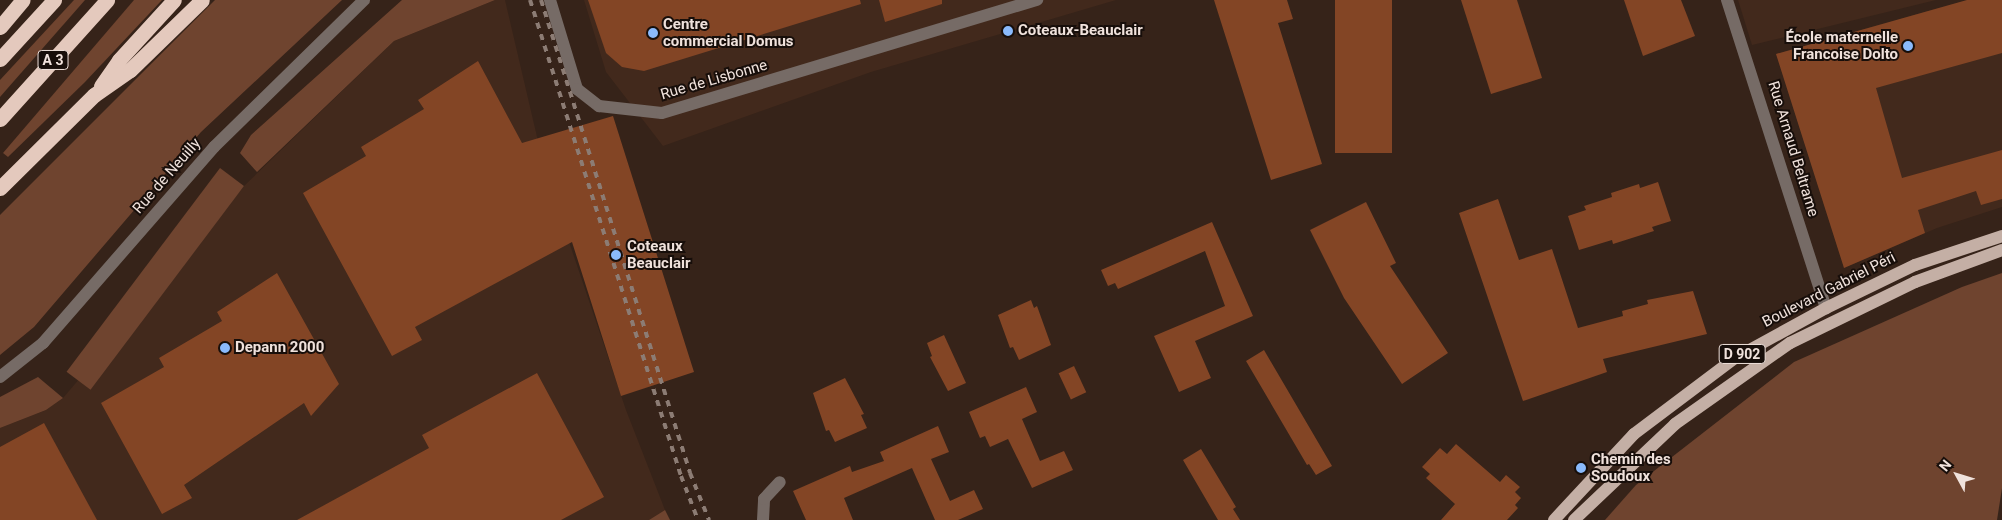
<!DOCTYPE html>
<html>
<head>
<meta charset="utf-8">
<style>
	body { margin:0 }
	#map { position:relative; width:2002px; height:520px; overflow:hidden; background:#362319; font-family:Roboto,sans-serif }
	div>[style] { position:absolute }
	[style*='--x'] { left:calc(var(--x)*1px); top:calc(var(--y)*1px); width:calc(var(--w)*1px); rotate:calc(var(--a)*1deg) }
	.built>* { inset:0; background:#42291c }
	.green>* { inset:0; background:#6f442f; transform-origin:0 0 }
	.building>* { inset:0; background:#834525; transform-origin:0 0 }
	.minor>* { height:12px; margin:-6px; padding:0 6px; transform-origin:6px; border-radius:6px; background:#766b66 }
	.major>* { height:12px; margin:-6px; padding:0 6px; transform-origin:6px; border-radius:6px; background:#c4afa5 }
	.highway>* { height:15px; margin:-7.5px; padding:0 7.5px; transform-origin:7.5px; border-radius:7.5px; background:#e4c9bd }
	.rail>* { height:4px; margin-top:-2px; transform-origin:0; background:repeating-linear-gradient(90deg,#8c7c74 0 6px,transparent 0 12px) }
	.dots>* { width:14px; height:14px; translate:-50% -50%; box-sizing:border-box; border:2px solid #170e0a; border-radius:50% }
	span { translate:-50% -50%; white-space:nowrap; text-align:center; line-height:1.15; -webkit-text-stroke:4px #170e0a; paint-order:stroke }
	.shield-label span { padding:1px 4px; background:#170e0a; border:1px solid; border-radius:4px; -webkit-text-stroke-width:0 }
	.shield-label { font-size:14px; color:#f0e2dc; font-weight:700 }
	.poi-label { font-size:15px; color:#f0e2dc; font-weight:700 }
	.left { translate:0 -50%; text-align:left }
	.right { translate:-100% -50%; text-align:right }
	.street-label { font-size:15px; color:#f0e2dc }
	.north { position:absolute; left:1932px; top:450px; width:50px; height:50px; -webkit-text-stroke:4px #170e0a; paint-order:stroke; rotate:309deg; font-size:14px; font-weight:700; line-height:20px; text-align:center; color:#f0e2dc }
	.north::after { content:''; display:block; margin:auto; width:18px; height:22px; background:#f0e2dc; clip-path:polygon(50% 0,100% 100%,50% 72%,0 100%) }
</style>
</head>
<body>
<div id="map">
	<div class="built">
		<i style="clip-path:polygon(495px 0,505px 0,545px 171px,626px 410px,665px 510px,649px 520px,0 520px,0 428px,46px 410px,63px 398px,244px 186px,394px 41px)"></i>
		<i style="clip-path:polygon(584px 0,1116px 0,871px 72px,663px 146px,606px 72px)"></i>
		<i style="clip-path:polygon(1738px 0,1936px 0,1752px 45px)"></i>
		<i style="clip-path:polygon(1967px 0,2002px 0,2002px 207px,1937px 228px,1844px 268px,1776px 54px)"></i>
	</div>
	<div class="green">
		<i style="clip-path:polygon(74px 0,85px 0,0 97px,0 80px)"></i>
		<i style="clip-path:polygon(134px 0,162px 0,85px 82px,8px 157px,3px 153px)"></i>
		<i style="clip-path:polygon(215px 0,342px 0,201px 132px,34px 327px,0 355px,0 215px)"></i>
		<i style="clip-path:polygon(402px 0,495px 0,394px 41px,257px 172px,240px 153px,251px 135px)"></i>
		<i style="left:220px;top:168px;width:30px;height:255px;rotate:37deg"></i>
		<i style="clip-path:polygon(2002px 273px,2002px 488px,1997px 520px,1605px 520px,1636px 485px,1794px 362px,1962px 287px)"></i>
		<i style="clip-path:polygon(38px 377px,63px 398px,46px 410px,0 428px,0 397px)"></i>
		<i style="clip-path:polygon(665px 510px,670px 520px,649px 520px)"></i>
	</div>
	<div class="building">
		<i style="clip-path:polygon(588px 0,860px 0,861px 4px,644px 71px,622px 67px,606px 53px)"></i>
		<i style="clip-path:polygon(879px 0,942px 0,942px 4px,885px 22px)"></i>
		<i style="clip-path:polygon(1214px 0,1287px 0,1293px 19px,1278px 23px,1322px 164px,1271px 180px)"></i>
		<i style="left:1335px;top:0;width:57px;height:153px"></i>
		<i style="clip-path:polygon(1461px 0,1517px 0,1542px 78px,1491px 94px)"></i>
		<i style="clip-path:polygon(1624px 0,1681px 0,1695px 36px,1643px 56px)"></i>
		<i style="clip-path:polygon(1967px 0,2002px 0,2002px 53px,1876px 88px,1902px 178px,2002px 150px,2002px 199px,1981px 205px,1976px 191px,1918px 210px,1925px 233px,1844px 268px,1776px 54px)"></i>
		<i style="clip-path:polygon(478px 61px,522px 143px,613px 116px,694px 372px,621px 396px,572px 242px,415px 327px,422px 340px,392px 356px,303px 193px,366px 156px,361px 147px,424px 109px,418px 100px)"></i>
		<i style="clip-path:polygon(1658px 182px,1671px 221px,1652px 227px,1654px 231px,1613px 244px,1612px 240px,1579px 250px,1568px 216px,1586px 210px,1584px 206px,1612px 197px,1611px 193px,1639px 184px,1640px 188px)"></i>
		<i style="clip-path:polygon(1498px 199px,1519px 260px,1552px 249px,1578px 328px,1623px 316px,1622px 311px,1648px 304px,1647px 300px,1693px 291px,1707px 334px,1603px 359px,1607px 372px,1523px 401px,1459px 213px)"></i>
		<i style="clip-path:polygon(1366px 202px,1396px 263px,1390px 266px,1448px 353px,1402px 384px,1344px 298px,1310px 230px)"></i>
		<i style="clip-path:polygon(1212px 222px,1253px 316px,1195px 341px,1211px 378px,1179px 392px,1154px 336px,1225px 306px,1205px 251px,1118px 289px,1115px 283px,1108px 286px,1101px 270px)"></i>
		<i style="clip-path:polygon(277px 273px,339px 384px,311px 416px,304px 403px,184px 485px,192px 498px,162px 514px,101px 403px,164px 367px,159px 358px,222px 321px,217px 312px)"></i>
		<i style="clip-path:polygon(1031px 300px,1034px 308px,1037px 306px,1051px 345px,1019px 360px,1013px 347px,1010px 348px,998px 315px)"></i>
		<i style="clip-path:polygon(944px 335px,966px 383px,948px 391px,930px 357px,932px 356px,927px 343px)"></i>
		<i style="clip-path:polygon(1264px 350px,1332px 466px,1316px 475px,1309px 464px,1307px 465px,1246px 361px)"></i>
		<i style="left:1074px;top:366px;width:29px;height:17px;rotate:65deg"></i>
		<i style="clip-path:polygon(537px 373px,604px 497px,561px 520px,297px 520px,429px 448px,422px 435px)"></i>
		<i style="clip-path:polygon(845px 378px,864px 414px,861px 415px,867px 428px,835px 442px,829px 430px,826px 431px,813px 393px)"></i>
		<i style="clip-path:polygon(1026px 387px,1037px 412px,1022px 419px,1040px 461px,1064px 451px,1073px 470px,1032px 488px,1008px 439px,990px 447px,985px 436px,980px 438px,969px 412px)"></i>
		<i style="clip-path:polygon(44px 423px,97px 520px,0 520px,0 447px)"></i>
		<i style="clip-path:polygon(938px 426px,949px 452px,931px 459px,950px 501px,974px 490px,983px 509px,958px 520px,935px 520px,912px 468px,844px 498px,853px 520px,806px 520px,793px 491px,850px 466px,852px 472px,884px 461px,880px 452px)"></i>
		<i style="clip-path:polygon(1456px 444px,1500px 482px,1506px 475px,1520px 487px,1515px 492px,1521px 498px,1515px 505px,1518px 508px,1507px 520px,1441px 520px,1455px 504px,1426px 478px,1430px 474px,1422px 467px,1440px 448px,1447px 454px)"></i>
		<i style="clip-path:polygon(1201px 449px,1236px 507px,1233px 509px,1240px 520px,1218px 520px,1183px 460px)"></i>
	</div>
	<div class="minor">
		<i style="--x:550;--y:0;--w:93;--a:73.1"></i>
		<i style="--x:577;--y:89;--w:28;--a:38"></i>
		<i style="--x:599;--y:106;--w:63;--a:6.3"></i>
		<i style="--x:662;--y:113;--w:392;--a:-16.8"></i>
		<i style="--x:1727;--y:0;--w:324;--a:72.2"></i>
		<i style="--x:0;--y:377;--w:55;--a:-38.3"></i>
		<i style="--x:43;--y:343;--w:260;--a:-48.9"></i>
		<i style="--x:214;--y:147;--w:210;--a:-44.4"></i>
		<i style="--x:763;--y:520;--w:21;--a:-87"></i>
		<i style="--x:764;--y:499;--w:23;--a:-47"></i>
	</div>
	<div class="major">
		<i style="--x:1554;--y:520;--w:117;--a:-47.1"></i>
		<i style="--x:1634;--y:434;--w:126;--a:-37"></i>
		<i style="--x:1735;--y:358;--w:104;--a:-28.8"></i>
		<i style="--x:1826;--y:308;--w:99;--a:-25.8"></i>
		<i style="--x:1915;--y:265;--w:92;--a:-18.4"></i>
		<i style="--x:1574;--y:520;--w:139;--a:-43.5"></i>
		<i style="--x:1675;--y:424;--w:141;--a:-35.2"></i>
		<i style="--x:1790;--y:343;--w:139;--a:-26"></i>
		<i style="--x:1915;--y:282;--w:93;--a:-20.2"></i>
	</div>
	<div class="highway">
		<i style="--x:0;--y:27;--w:35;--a:-50"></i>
		<i style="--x:0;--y:59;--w:80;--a:-47.5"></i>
		<i style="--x:101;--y:86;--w:32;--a:-55"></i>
		<i style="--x:119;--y:60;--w:81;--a:-47.5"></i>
		<i style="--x:0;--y:119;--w:160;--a:-48"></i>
		<i style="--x:0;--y:188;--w:132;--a:-44.7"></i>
		<i style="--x:94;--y:95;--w:44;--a:-34.8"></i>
		<i style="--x:130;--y:70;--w:100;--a:-44.2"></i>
	</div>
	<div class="rail">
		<i style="--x:530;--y:0;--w:499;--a:72.4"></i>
		<i style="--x:681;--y:476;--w:47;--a:68.9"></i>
		<i style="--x:541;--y:0;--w:496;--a:72.5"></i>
		<i style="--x:690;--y:473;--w:51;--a:68"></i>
	</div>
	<div class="dots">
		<i style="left:1008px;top:31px;background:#8abafc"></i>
		<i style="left:653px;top:33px;background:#8abafc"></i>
		<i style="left:1908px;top:46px;background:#8abafc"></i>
		<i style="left:616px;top:255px;background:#8abafc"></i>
		<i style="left:225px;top:348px;background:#8abafc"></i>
		<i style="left:1581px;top:468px;background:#8abafc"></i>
	</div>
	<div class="shield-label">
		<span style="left:53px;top:60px">A 3</span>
		<span style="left:1742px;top:354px">D 902</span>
	</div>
	<div class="poi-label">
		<span class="left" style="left:663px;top:33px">Centre<br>commercial Domus</span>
		<span class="left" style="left:1018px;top:31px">Coteaux-Beauclair</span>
		<span class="right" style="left:1898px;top:46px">École maternelle<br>Francoise Dolto</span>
		<span class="left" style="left:627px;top:255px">Coteaux<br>Beauclair</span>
		<span class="left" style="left:235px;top:348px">Depann 2000</span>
		<span class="left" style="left:1591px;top:468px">Chemin des<br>Soudoux</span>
	</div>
	<div class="street-label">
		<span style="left:714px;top:80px;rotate:-16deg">Rue de Lisbonne</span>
		<span style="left:1793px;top:149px;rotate:73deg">Rue Arnaud Beltrame</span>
		<span style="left:167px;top:176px;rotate:-49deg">Rue de Neuilly</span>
		<span style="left:1829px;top:290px;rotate:-27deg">Boulevard Gabriel Péri</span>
	</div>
	<div class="north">N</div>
</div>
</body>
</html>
